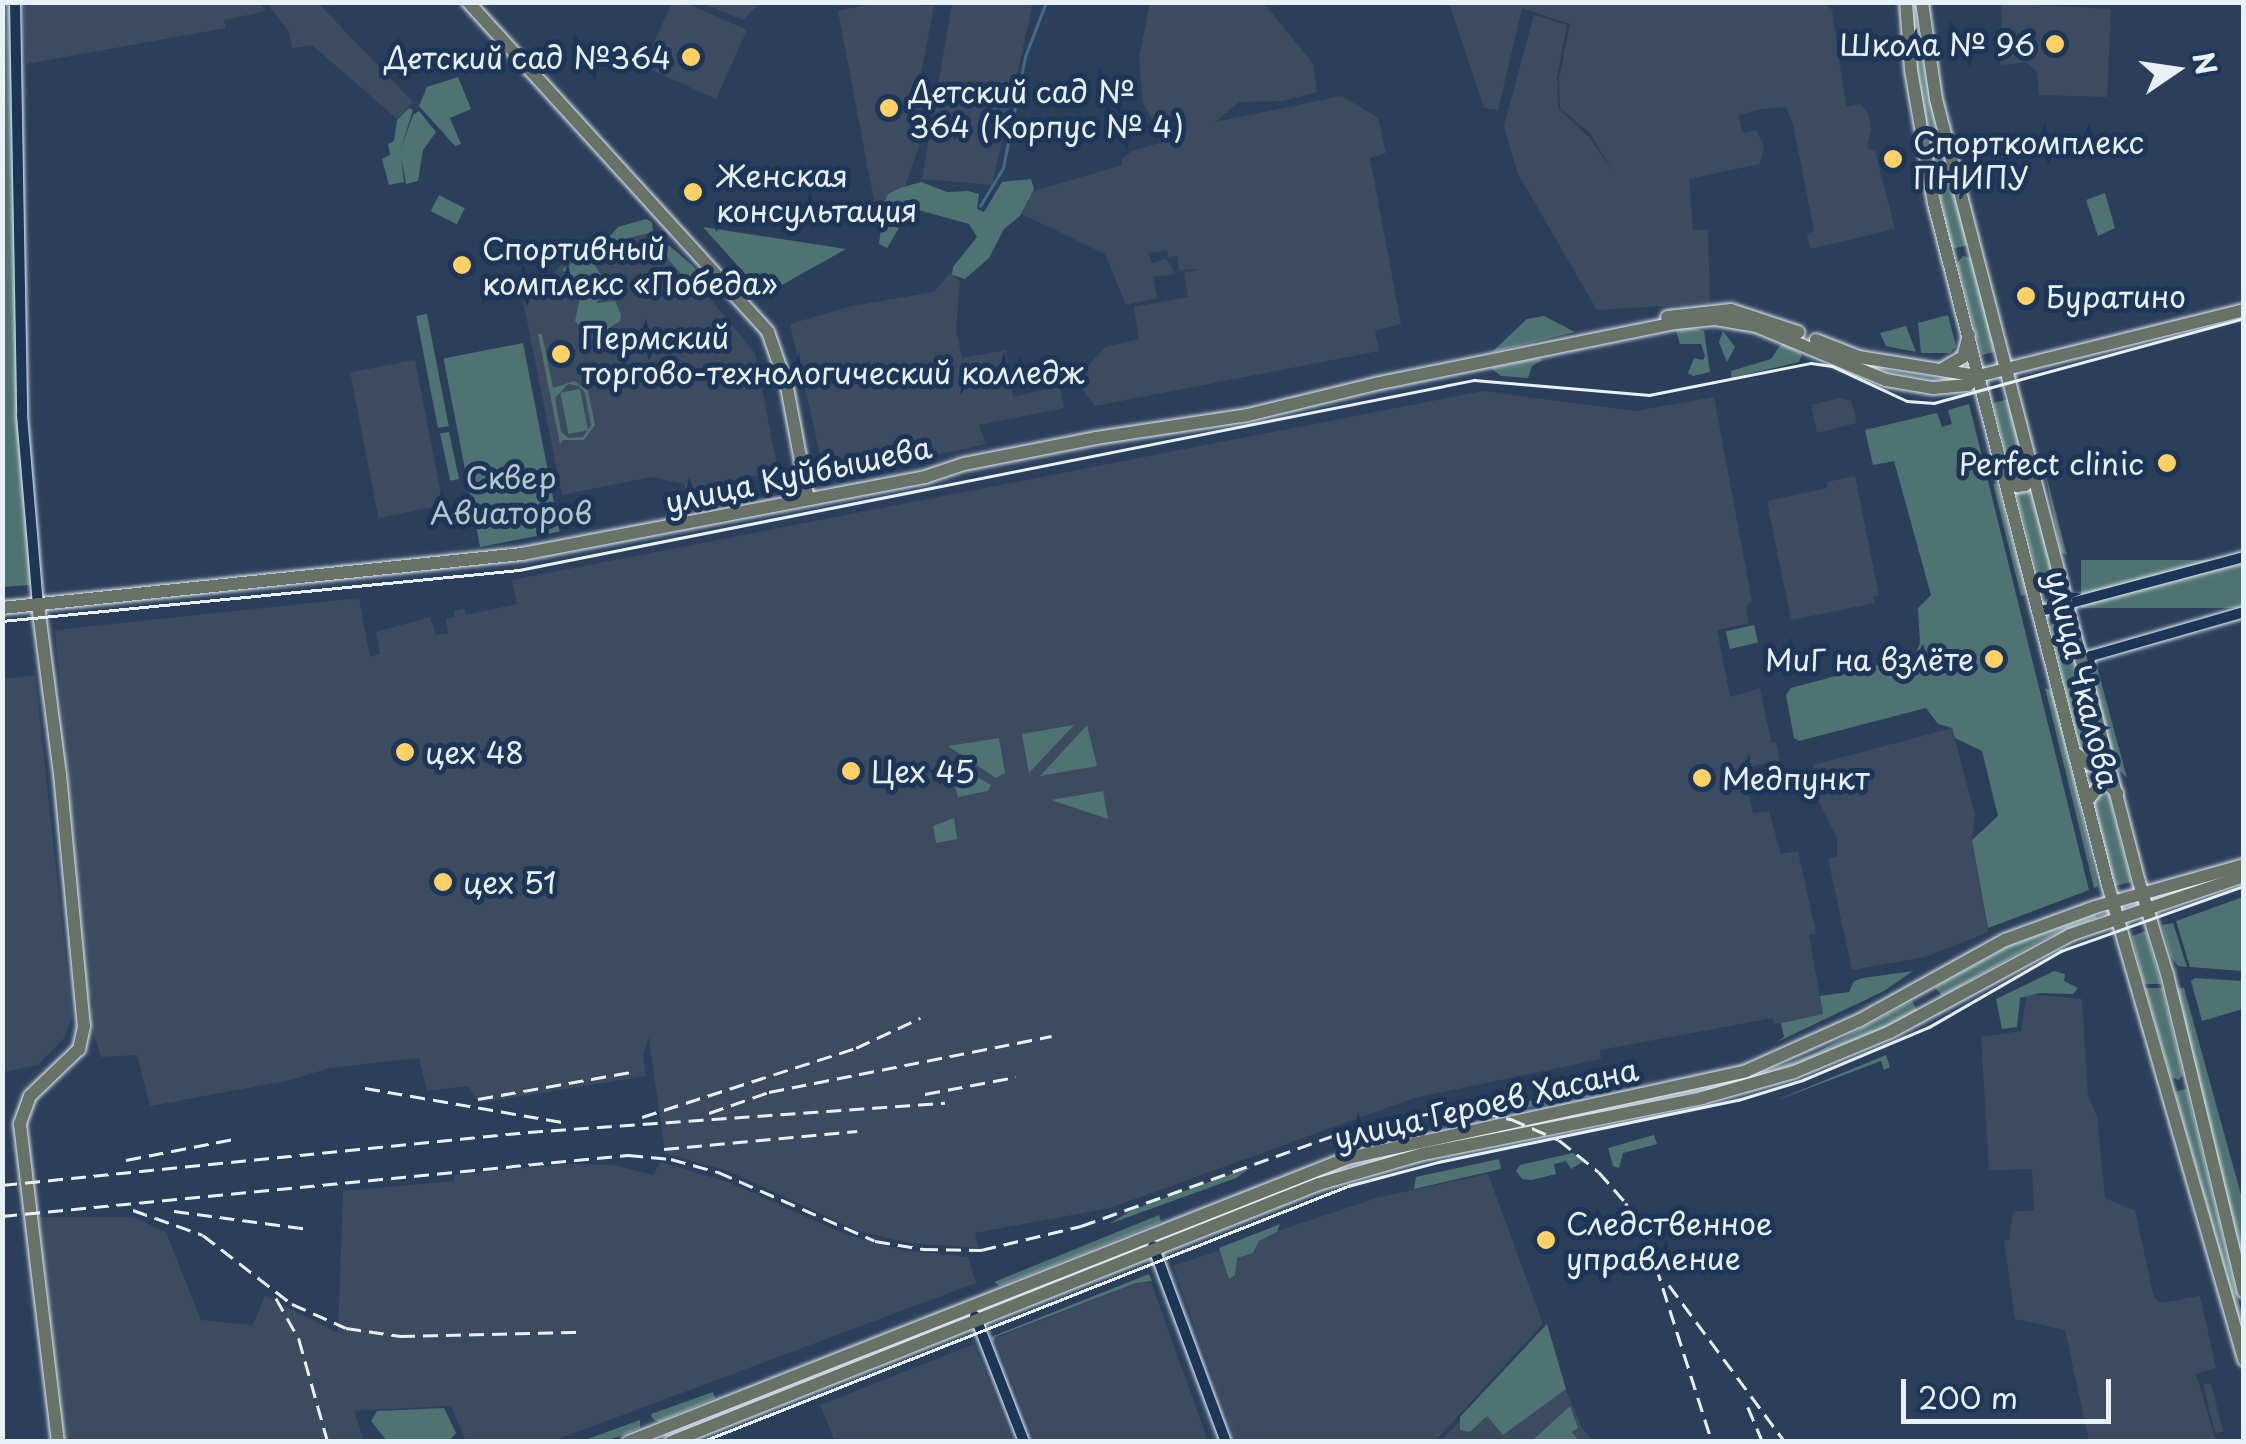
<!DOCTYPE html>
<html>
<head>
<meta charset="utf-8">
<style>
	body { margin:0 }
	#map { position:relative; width:2246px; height:1444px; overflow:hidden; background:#2b3f5b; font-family:"Playpen Sans",sans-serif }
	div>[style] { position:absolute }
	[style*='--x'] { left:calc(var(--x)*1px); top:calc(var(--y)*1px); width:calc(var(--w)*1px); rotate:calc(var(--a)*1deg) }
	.built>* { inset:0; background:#3c4b60; transform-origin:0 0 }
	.green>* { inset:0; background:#4f7272; transform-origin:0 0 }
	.stream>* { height:2.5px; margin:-1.25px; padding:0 1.25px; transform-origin:1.25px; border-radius:1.25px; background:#416c88 }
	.roads { filter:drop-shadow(0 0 2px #e8f1f8) drop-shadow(0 0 2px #e8f1f8) }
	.minor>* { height:10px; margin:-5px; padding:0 5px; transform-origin:5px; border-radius:5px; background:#1d3557 }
	.major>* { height:12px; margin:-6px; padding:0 6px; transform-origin:6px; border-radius:6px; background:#697266 }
	.tram>* { height:2.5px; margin:-1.25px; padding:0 1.25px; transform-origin:1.25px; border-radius:1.25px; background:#e8f1f8 }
	.rail>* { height:2.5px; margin-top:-1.25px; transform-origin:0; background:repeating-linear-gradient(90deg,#e8f1f8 0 15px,transparent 0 23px) }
	.dots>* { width:28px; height:28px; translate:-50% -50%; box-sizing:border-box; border:5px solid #1d3557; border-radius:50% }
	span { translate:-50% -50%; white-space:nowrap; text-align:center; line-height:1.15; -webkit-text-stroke:10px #1d3557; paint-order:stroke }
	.poi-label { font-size:30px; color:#e8f1f8 }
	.right { translate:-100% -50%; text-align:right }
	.left { translate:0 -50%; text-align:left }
	.street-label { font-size:30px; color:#e8f1f8 }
	.park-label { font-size:30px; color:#b2c5c9 }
	.frame { position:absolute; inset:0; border:5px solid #e8f1f8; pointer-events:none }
	.north { position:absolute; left:2126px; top:20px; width:100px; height:100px; -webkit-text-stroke:8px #1d3557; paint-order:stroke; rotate:77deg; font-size:28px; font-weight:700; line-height:40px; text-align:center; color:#e8f1f8 }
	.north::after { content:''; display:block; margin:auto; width:35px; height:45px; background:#e8f1f8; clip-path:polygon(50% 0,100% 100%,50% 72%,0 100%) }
	.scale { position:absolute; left:1901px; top:1379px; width:210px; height:45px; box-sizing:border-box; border:5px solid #e8f1f8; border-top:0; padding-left:12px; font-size:30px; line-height:35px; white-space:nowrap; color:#e8f1f8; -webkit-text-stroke:8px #1d3557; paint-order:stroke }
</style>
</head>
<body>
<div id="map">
	<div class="built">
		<i style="clip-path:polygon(259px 2px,266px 11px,224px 20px,226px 28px,26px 64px,24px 3px)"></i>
		<i style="clip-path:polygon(879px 2px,934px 6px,918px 89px,926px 127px,900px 200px,875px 206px,838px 11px)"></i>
		<i style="clip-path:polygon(267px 3px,318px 3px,413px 102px,397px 119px,312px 45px,292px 48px,289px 32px)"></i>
		<i style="clip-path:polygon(672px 3px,686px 3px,747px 30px,716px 99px,643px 66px)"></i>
		<i style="clip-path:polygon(702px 3px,760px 3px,743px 20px)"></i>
		<i style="clip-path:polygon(952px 3px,1033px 3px,992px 185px,922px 179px)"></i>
		<i style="clip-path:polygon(1150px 3px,1264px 3px,1313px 64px,1317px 92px,1283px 101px,1239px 102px,1215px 122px,1342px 96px,1378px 118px,1386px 153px,1370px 158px,1401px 324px,1375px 331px,1379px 351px,1095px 406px,1079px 385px,1079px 376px,1105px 347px,1139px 339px,1134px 307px,1188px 297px,1184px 273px,1201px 269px,1179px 270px,1177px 256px,1168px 257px,1167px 250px,1148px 253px,1152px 263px,1166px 259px,1176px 274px,1153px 277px,1157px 298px,1126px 305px,1105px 254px,1022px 214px,1031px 192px,1122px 165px,1122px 159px,1132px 151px,1174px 139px,1171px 129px,1159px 132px,1143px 103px,1139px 58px)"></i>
		<i style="clip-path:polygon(1449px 3px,1824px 3px,1832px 10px,1846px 107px,1860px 104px,1868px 113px,1871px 129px,1867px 148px,1875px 151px,1895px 229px,1810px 249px,1807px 234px,1814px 231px,1793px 124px,1786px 107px,1760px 109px,1739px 115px,1742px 133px,1756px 130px,1764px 146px,1760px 164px,1689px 179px,1693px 230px,1708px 230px,1710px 303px,1597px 310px,1518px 174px,1504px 126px,1534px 15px,1567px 25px,1557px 77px,1558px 108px,1590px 138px,1615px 175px,1590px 133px,1560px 108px,1559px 79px,1570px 24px,1522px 8px,1498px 110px,1484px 108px)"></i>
		<i style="clip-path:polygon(2002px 3px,2111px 9px,2107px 97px,2039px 95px,2037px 72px,2026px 62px,2000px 66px)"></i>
		<i style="clip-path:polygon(649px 225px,755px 353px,778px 471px,735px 480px,740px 505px,693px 515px,684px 484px,651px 477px,562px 495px,523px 301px,589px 240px)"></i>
		<i style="clip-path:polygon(950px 273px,960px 281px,956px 330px,962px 358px,1006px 350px,1013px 397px,1060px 386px,1064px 408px,979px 425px,986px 444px,826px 479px,790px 324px,852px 306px,934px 292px)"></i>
		<i style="left:415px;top:360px;width:148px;height:66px;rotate:79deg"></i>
		<i style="clip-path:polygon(1483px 391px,1635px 411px,1714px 397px,1752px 601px,1746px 606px,1749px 623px,1717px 630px,1730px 697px,1760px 688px,1771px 742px,1776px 742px,1780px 761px,1748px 767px,1743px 764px,1753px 813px,1769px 811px,1781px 854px,1798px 851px,1816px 933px,1809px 935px,1823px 1014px,1775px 1024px,1773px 1018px,1600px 1050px,1601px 1059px,1414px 1098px,1110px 1208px,975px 1233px,978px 1248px,909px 1243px,858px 1231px,731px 1172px,665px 1153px,649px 1037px,643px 1055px,646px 1076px,479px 1103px,468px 1086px,427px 1091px,419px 1058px,329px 1068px,291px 1080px,150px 1106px,137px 1055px,101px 1057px,90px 1022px,94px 1000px,88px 998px,55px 630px,359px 598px,370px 657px,380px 654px,376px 632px,430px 617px,436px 635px,448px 633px,446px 619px,455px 617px,454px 611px,464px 609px,466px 615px,517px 604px,512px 580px)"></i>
		<i style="clip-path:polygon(1840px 398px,1851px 401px,1857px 423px,1817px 433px,1811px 405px)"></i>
		<i style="clip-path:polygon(1855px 476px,1879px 596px,1874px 597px,1875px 603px,1791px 620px,1767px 501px,1827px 488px,1827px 482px)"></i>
		<i style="clip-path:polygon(35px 675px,72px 1016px,65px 1037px,38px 1065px,3px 1072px,3px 679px)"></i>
		<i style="clip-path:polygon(1952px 728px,1975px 815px,1972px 840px,1988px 932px,1925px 957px,1852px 970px,1828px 859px,1837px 856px,1837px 838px,1819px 802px,1813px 765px)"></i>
		<i style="clip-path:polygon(2027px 994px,2082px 999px,2088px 1096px,2097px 1116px,2105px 1198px,2135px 1211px,2154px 1298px,2161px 1303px,2200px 1296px,2216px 1368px,2196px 1374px,2216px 1441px,2089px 1441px,2065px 1330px,2015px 1319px,2004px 1240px,2009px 1240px,2013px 1212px,2034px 1210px,2032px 1169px,1989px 1170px,1981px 1037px,2021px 1031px)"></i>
		<i style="clip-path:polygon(661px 1162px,728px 1182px,847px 1235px,902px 1250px,968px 1257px,976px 1283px,553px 1441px,466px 1441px,451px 1406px,354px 1411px,364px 1441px,65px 1441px,39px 1217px,133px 1217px,166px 1232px,201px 1320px,253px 1325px,265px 1296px,338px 1333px,343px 1191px,454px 1181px,454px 1175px,566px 1164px,614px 1165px,653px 1175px)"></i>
		<i style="clip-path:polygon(1488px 1174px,1543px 1324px,1435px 1441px,1236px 1441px,1173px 1266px,1376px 1198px)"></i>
		<i style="clip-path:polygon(1151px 1282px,1208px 1441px,1035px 1441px,995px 1338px,1136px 1283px)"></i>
		<i style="clip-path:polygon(974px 1344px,1013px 1441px,835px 1441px,820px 1405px)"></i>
		<i style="clip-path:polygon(1562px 1381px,1582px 1428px,1593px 1441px,1440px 1442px,1485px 1395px)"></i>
		<i style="left:2211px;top:1383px;width:50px;height:8px;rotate:76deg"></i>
	</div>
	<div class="green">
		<i style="clip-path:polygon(11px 2px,30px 585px,3px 587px,2px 3px)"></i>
		<i style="clip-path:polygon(1912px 3px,1939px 140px,1928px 144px,1917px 65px)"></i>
		<i style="clip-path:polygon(458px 77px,471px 109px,450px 118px,461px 144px,455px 146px,419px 106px,427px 87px)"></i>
		<i style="clip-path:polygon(409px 108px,413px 110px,400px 151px,413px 115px,419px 111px,436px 132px,423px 150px,418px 181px,406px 184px,401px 157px,404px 182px,389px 185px,382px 159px,390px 155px,388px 144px,394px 141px,397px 120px)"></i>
		<i style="clip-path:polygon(1935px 147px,1943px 151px,1968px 245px,1952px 249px,1930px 152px)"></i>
		<i style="clip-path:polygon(1031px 179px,1034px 189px,1020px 216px,1004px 229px,989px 258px,965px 279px,952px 275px,953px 267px,977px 237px,969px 224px,911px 208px,887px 248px,879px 244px,884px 204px,888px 194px,900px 188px,921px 182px,947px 192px,968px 191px,979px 194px,977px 209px,984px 212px,1002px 182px)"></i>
		<i style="clip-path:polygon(2105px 193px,2115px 228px,2098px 236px,2086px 200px)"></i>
		<i style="left:439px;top:195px;width:29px;height:18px;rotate:27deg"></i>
		<i style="clip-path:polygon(646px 219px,652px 222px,653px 232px,616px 241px,609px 237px,618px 227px)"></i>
		<i style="clip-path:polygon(703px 227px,846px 249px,764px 295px)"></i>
		<i style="clip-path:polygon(659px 237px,692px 265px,715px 295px,713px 299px,688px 282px,660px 250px)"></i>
		<i style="clip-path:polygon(587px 254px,604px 279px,597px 303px,615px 301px,621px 314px,620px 321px,591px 340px,575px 321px,580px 298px,563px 269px)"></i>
		<i style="clip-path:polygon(1963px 256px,1971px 258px,1998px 351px,1982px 355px,1957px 263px)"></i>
		<i style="left:427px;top:314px;width:114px;height:11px;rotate:79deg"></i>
		<i style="clip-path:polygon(1948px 315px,1956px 346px,1950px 353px,1921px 353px,1918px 323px)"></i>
		<i style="clip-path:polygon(1544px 316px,1575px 332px,1492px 352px,1527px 319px)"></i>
		<i style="clip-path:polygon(1684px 326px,1704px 331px,1710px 372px,1693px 376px,1688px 373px,1694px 358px,1703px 360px,1705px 356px,1701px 344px,1680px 344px,1676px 330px)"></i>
		<i style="clip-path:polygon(1906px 326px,1916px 352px,1886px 346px,1880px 333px)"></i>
		<i style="clip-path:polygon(1723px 331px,1735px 347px,1727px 362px,1719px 342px)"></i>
		<i style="clip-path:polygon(evenodd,538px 334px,542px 334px,553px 388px,574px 381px,588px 391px,595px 425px,584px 440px,563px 440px,560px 444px,538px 334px,568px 384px,579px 386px,585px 393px,591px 425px,583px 437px,568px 438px,561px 431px,555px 398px,568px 384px)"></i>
		<i style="clip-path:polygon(1783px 341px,1802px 354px,1799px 362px,1731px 378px,1731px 371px,1771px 359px)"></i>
		<i style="left:523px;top:343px;width:192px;height:81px;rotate:79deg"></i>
		<i style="clip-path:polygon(1537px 358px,1543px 360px,1532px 366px,1528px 378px,1501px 376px,1491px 368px)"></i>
		<i style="left:580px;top:389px;width:42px;height:20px;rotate:79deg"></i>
		<i style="clip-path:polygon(2009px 399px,2028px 471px,2023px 481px,2012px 477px,1993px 403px)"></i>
		<i style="clip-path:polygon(1969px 404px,2089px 890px,1988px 928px,1972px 840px,1998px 816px,1982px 751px,1955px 738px,1952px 728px,1938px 724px,1926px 708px,1799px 741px,1794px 738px,1786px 695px,1791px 688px,1915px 655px,1920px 643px,1918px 608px,1931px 595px,1894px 461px,1873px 465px,1865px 430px,1937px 413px,1942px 427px,1952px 424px,1948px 410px)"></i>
		<i style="left:449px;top:432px;width:48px;height:9px;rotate:78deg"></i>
		<i style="clip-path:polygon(2042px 460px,2067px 555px,2061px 552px)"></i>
		<i style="clip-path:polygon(1997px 483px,2027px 594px,2021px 596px,1993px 484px)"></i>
		<i style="left:2031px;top:487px;width:103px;height:16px;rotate:75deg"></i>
		<i style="left:2243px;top:560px;width:48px;height:162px;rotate:90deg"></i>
		<i style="clip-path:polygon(2058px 618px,2067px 624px,2098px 751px,2093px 759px,2082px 756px,2050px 626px)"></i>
		<i style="left:1754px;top:625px;width:18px;height:29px;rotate:77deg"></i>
		<i style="clip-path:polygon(2096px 663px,2127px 778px,2115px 766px,2091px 670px)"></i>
		<i style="clip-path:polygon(2045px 688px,2052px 691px,2073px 776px,2098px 886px,2094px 888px)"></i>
		<i style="clip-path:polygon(1074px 725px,1029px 773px,1022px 734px)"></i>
		<i style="clip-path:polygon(1087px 725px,1097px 766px,1040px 776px)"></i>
		<i style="clip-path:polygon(999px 738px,1005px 773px,996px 778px,948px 746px)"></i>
		<i style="clip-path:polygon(949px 761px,991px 785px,988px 791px,958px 797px)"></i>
		<i style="clip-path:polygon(1103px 791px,1108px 819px,1051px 800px)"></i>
		<i style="clip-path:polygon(2102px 792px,2109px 796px,2131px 882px,2115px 886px,2093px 801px)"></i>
		<i style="clip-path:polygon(954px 818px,957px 839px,936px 843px,933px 826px)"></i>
		<i style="clip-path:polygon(2243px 897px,2243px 971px,2190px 967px,2176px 921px)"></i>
		<i style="clip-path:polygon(2095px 914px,2096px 918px,2040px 941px,1942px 996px,1935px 987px,2009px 946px)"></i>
		<i style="clip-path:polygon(2173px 923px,2187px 967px,2178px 966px,2171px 957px,2162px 925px)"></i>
		<i style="clip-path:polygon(2146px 931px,2161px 984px,2144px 984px,2132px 936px)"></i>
		<i style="clip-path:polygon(1913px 971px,1884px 991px,1777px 1042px,1784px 1037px,1781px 1023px,1823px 1014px,1820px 996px,1849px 992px,1854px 981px,1863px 978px)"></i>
		<i style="clip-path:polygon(2054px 971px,2065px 974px,2064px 981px,2078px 988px,2073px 994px,2040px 993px,2020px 998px,2017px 1027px,2002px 1029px,1996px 999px)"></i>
		<i style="clip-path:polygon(2195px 978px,2243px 981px,2243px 1009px,2202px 1021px,2191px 981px)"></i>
		<i style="clip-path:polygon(2145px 988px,2162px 988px,2183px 1074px,2179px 1080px,2171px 1077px)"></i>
		<i style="clip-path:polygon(2176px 988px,2184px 988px,2243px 1202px,2243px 1266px)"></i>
		<i style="clip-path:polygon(1912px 1001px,1918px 1012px,1894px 1025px,1809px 1061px,1746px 1082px,1525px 1123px,1760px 1074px,1817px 1052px)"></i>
		<i style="clip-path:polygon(1886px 1055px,1890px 1067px,1884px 1070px,1881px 1061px,1777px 1100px)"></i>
		<i style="clip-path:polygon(2186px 1089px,2243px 1318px,2243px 1334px,2175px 1092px)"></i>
		<i style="clip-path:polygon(1590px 1091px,1598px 1095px,1516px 1110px,1516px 1103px)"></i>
		<i style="clip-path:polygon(1654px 1135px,1657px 1144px,1623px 1153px,1619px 1168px,1613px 1166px,1608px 1148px)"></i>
		<i style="clip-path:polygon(1573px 1153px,1584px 1161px,1571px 1169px,1566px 1161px,1554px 1164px,1556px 1174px,1531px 1180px,1522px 1179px,1516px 1171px,1520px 1165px)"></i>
		<i style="clip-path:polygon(1499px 1159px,1501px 1169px,1414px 1189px,1416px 1177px)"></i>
		<i style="clip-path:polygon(1251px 1167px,1236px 1178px,1109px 1224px,1132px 1210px)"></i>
		<i style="clip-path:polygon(1159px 1215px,1161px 1222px,1000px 1286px,994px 1282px)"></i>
		<i style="clip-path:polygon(1280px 1224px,1277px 1232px,1259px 1241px,1253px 1253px,1237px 1258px,1235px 1275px,1229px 1279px,1219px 1248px)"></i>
		<i style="clip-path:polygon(1149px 1274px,1152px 1281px,1136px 1283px,995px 1337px,994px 1343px,991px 1337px)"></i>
		<i style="clip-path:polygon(1547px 1324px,1566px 1389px,1503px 1435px,1487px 1416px,1470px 1432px,1460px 1430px,1460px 1417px)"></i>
		<i style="clip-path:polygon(713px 1392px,715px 1398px,658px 1422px,652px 1418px,651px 1414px)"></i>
		<i style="clip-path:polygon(1570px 1406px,1578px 1428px,1572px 1432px,1577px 1438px,1574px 1441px,1532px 1441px)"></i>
		<i style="clip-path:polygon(444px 1408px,456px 1433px,449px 1441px,387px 1441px,371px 1421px,377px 1411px)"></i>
		<i style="clip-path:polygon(640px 1420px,640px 1428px,607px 1441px,582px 1441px)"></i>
	</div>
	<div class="stream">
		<i style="--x:980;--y:206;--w:44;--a:-58.8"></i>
		<i style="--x:1003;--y:168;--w:113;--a:-78.8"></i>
		<i style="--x:1025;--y:57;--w:59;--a:-69.1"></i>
	</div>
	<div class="roads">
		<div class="minor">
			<i style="--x:15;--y:2;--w:413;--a:89"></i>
			<i style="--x:22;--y:415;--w:191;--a:85.2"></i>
			<i style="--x:2041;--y:611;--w:210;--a:-14.9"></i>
			<i style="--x:2086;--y:672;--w:17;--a:-73"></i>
			<i style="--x:2091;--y:656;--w:159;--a:-16"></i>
			<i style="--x:1153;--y:1246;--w:209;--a:69.6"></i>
			<i style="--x:975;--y:1316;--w:135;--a:68.7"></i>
		</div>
		<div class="major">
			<i style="--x:468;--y:2;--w:446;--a:47.7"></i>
			<i style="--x:768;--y:332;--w:58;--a:70.9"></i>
			<i style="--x:787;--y:387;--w:114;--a:79.4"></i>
			<i style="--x:1906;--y:2;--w:68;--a:85.8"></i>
			<i style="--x:1911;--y:70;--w:135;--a:80.2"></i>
			<i style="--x:1934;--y:203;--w:704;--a:75.69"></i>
			<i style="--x:2108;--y:885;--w:494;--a:74"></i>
			<i style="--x:1922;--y:2;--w:98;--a:81.8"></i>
			<i style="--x:1936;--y:99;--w:809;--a:75.47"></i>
			<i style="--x:2139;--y:882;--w:96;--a:73.1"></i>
			<i style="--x:2167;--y:974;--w:327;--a:76.4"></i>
			<i style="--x:1667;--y:317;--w:64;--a:-6.2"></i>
			<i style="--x:1731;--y:310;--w:71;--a:18.2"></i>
			<i style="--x:1816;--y:340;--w:46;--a:21.6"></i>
			<i style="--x:1859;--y:357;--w:121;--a:9.1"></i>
			<i style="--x:1944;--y:368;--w:22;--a:-30"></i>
			<i style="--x:1963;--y:357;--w:23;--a:-75"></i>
			<i style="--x:2006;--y:475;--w:16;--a:45"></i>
			<i style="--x:2017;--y:486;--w:8;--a:-7"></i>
			<i style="--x:2025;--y:485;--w:12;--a:-48"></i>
			<i style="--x:2033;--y:476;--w:9;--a:-90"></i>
			<i style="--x:38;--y:605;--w:170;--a:82.6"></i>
			<i style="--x:60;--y:774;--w:253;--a:84.6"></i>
			<i style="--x:84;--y:1026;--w:24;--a:102"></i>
			<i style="--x:79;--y:1049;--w:68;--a:136.2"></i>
			<i style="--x:30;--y:1096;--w:30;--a:110"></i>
			<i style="--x:20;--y:1124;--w:320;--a:83.2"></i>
			<i style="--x:2;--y:608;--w:523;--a:-5.93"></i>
			<i style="--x:522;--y:554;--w:410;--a:-10.8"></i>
			<i style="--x:925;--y:477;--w:41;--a:-18.4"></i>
			<i style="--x:964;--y:464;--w:135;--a:-11.1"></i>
			<i style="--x:1096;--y:438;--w:154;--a:-8.6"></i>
			<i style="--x:1248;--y:415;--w:131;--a:-13.7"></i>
			<i style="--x:1375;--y:384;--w:307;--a:-11.5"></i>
			<i style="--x:1676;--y:323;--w:39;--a:-6"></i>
			<i style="--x:1715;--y:319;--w:42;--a:9.7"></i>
			<i style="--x:1756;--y:326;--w:141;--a:22.6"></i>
			<i style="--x:1886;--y:380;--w:48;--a:9.7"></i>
			<i style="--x:1933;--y:388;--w:35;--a:-5"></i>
			<i style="--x:1968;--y:385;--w:13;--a:-42"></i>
			<i style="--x:1978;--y:376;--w:274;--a:-13.9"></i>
			<i style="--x:2075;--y:753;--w:20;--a:37"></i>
			<i style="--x:2091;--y:765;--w:10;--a:-29"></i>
			<i style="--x:2100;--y:760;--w:14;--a:-73"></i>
			<i style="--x:2087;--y:801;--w:21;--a:-51"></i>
			<i style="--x:2100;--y:785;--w:8;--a:-7"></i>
			<i style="--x:2108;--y:784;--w:13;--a:45"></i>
			<i style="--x:628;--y:1442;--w:774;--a:-21.53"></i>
			<i style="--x:1348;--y:1158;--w:407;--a:-12.3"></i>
			<i style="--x:1746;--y:1071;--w:125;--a:-24.1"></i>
			<i style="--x:1860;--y:1020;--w:166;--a:-28.9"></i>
			<i style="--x:2005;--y:940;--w:96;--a:-20.1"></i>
			<i style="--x:2095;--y:907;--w:155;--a:-15.7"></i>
			<i style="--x:671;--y:1442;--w:697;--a:-21.71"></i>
			<i style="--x:1319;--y:1184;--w:108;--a:-16.1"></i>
			<i style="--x:1423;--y:1154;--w:285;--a:-11.3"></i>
			<i style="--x:1702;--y:1098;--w:96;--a:-15.8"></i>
			<i style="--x:1794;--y:1072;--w:104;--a:-22.6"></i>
			<i style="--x:1890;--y:1032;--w:204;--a:-28.3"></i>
			<i style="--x:2070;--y:935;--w:184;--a:-18.7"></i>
		</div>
	</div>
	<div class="tram">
		<i style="--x:2;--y:621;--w:520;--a:-5.63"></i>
		<i style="--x:519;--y:570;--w:974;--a:-11.25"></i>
		<i style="--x:1474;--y:380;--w:176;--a:4.9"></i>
		<i style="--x:1649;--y:395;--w:165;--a:-11.2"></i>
		<i style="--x:1811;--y:363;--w:21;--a:8"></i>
		<i style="--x:1832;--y:366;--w:83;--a:25"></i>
		<i style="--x:1907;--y:401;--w:27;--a:4"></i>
		<i style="--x:1934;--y:403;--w:321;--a:-15.3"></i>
		<i style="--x:701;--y:1442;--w:696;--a:-21.59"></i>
		<i style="--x:1348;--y:1186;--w:93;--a:-14.9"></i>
		<i style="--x:1438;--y:1162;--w:306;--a:-11.7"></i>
		<i style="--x:1738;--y:1100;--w:68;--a:-17.1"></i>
		<i style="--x:1803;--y:1080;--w:137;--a:-22.8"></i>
		<i style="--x:1929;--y:1027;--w:152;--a:-29.9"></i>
		<i style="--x:2061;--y:951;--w:194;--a:-19.6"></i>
	</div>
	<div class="rail">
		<i style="--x:365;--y:1088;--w:200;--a:9.8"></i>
		<i style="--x:925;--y:1094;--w:92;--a:-10.7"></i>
		<i style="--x:478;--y:1099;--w:155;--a:-10"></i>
		<i style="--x:709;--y:1113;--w:64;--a:-19.3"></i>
		<i style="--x:769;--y:1092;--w:288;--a:-11.2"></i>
		<i style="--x:642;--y:1117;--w:225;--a:-17.9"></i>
		<i style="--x:856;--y:1048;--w:71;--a:-25.1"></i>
		<i style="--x:664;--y:1149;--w:194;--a:-5.3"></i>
		<i style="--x:126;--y:1160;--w:115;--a:-11"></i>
		<i style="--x:2;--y:1185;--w:529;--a:-5.75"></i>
		<i style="--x:528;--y:1132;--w:418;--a:-4"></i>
		<i style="--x:133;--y:1210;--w:74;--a:19.7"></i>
		<i style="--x:203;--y:1235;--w:113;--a:37.8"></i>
		<i style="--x:292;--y:1304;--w:59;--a:24"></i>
		<i style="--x:346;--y:1328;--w:55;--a:8.4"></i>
		<i style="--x:400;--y:1336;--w:183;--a:-1.3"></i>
		<i style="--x:174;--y:1211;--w:136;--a:7.6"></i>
		<i style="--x:2;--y:1216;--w:629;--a:-5.57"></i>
		<i style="--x:628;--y:1155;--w:43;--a:5.3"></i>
		<i style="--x:671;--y:1159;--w:49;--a:15.5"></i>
		<i style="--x:718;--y:1172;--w:171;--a:23.7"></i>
		<i style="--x:875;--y:1241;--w:49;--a:9.5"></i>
		<i style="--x:923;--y:1249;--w:58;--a:1"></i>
		<i style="--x:981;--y:1250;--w:103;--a:-13.5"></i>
		<i style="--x:1081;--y:1226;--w:282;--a:-19.7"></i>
		<i style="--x:1346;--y:1131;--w:83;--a:-11.9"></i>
		<i style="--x:1427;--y:1114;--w:57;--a:-1"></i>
		<i style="--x:1484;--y:1113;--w:28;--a:13"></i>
		<i style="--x:1511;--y:1119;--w:52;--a:23.6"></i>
		<i style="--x:1559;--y:1140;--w:51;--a:38.7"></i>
		<i style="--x:1599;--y:1172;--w:41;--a:48.9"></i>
		<i style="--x:1626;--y:1203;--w:70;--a:64.5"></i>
		<i style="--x:1656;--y:1266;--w:185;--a:72.3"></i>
		<i style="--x:1669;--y:1285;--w:195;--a:53.5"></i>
		<i style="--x:276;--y:1298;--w:47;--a:60.7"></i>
		<i style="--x:299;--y:1339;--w:107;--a:74.3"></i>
		<i style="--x:1748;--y:1407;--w:38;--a:67"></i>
	</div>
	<div class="dots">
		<i style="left:2055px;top:44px;background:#ffd166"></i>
		<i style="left:691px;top:57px;background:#ffd166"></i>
		<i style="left:889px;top:108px;background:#ffd166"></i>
		<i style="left:1893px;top:159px;background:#ffd166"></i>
		<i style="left:693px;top:192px;background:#ffd166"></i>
		<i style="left:462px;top:265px;background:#ffd166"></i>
		<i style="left:2026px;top:296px;background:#ffd166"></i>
		<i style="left:561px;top:354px;background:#ffd166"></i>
		<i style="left:2167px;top:463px;background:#ffd166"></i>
		<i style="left:1994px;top:659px;background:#ffd166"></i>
		<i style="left:405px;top:752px;background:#ffd166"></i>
		<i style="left:851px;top:771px;background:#ffd166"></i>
		<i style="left:1702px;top:778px;background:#ffd166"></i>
		<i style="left:443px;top:882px;background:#ffd166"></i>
		<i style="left:1546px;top:1240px;background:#ffd166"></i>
	</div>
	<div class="poi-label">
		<span class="right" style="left:2035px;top:44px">Школа № 96</span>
		<span class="right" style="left:671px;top:57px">Детский сад №364</span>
		<span class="left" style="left:909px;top:108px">Детский сад №<br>364 (Корпус № 4)</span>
		<span class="left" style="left:1913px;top:159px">Спорткомплекс<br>ПНИПУ</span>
		<span class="left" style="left:716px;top:192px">Женская<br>консультация</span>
		<span class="left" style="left:482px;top:265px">Спортивный<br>комплекс «Победа»</span>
		<span class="left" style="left:2046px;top:296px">Буратино</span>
		<span class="left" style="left:581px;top:354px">Пермский<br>торгово-технологический колледж</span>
		<span class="right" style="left:2144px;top:463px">Perfect clinic</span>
		<span class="right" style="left:1974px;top:659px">МиГ на взлёте</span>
		<span class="left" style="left:425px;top:752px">цех 48</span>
		<span class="left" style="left:871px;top:771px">Цех 45</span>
		<span class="left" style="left:1722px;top:778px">Медпункт</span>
		<span class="left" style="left:463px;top:882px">цех 51</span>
		<span class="left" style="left:1566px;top:1240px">Следственное<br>управление</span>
	</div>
	<div class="street-label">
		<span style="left:798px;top:474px;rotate:-12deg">улица Куйбышева</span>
		<span style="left:2083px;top:679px;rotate:76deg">улица Чкалова</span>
		<span style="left:1486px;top:1103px;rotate:-13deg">улица Героев Хасана</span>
	</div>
	<div class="park-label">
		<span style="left:511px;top:494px">Сквер<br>Авиаторов</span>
	</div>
	<div class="frame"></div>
	<div class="north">N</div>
	<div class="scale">200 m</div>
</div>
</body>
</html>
